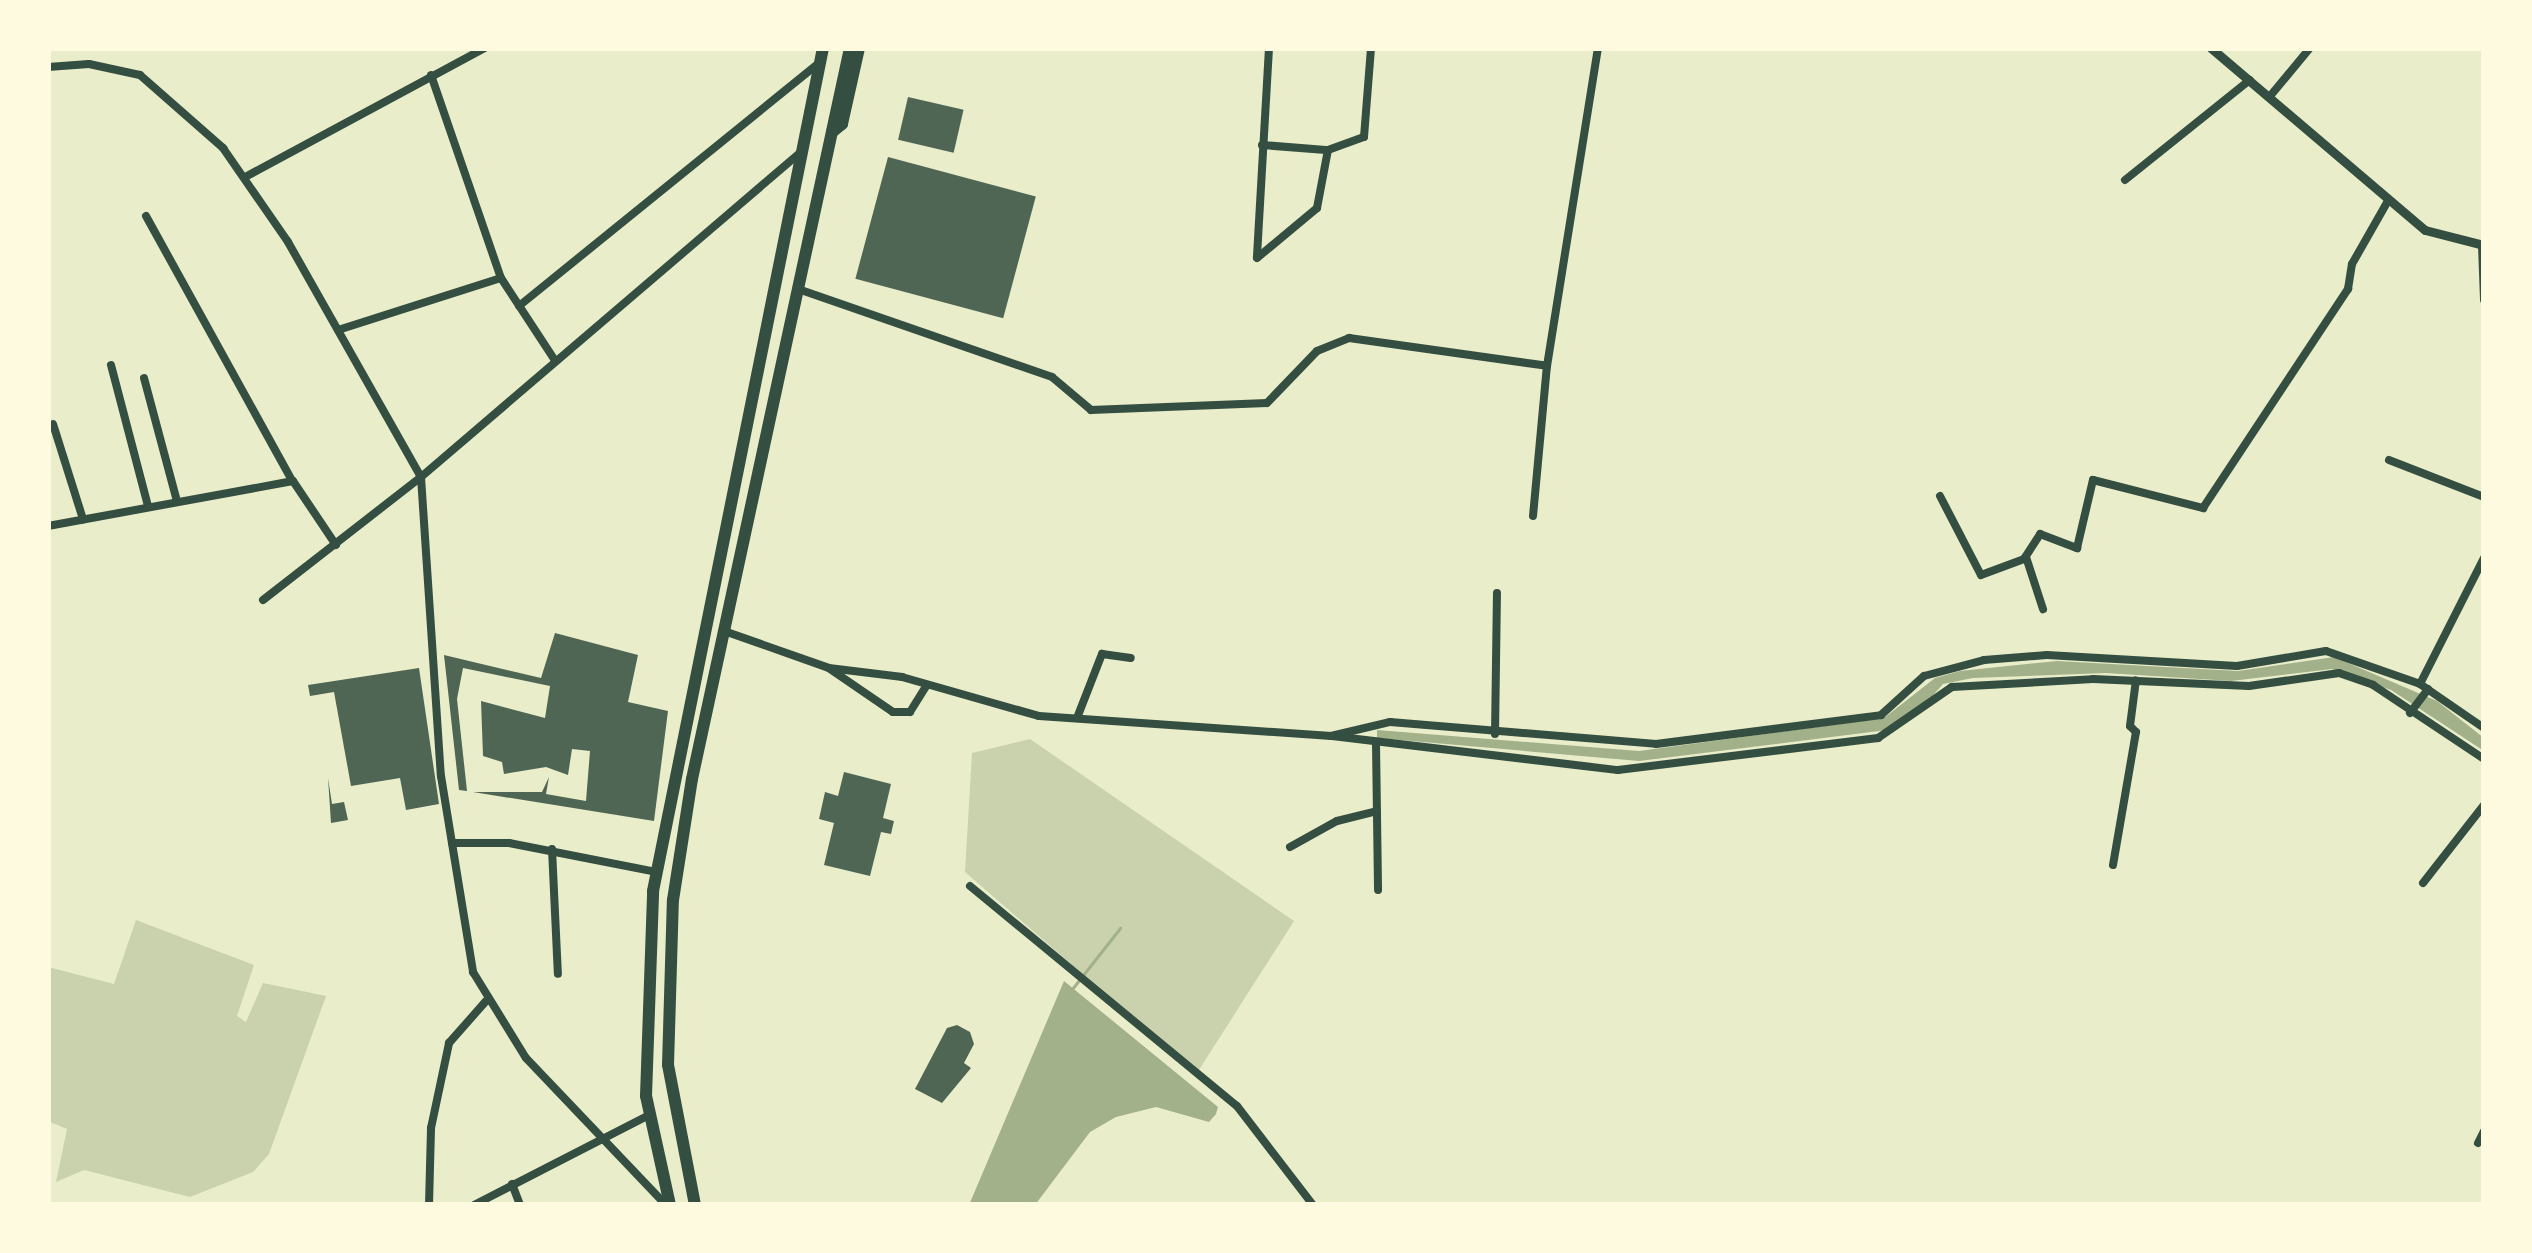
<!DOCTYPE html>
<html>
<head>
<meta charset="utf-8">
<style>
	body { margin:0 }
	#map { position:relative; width:2532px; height:1253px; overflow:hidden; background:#e9edc9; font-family:Ubuntu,sans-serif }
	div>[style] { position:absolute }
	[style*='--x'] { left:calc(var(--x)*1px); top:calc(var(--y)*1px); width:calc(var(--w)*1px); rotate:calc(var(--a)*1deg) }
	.green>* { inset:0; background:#cad2ad }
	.water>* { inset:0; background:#a3b18a }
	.stream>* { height:3px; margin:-1.5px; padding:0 1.5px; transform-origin:1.5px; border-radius:1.5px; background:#a3b18a }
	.building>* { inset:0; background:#4f6655; transform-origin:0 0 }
	.minor>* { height:8px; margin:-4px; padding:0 4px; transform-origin:4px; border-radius:4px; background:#344e41 }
	.secondary>* { height:9px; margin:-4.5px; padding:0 4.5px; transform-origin:4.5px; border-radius:4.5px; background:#344e41 }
	.trunk>* { height:12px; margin:-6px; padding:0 6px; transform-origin:6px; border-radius:6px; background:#344e41 }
	span { translate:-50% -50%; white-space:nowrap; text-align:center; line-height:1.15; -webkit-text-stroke:12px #fefae0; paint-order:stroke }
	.frame { position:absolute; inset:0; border:51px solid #fefae0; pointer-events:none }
</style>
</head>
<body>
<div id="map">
	<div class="green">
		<i style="clip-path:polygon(1030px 739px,1294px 921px,1197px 1073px,965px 872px,972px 753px)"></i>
		<i style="clip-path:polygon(136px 920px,254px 965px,237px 1016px,246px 1022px,263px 983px,326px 996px,269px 1154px,253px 1172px,190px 1197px,84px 1170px,56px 1182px,67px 1129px,48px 1121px,48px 967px,114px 984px)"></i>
	</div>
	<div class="water">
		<i style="clip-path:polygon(2334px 657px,2437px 701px,2484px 738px,2484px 751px,2391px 690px,2332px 669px,2231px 681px,2106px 673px,1973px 678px,1943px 684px,1920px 710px,1887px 730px,1639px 761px,1377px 738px,1377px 730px,1639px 751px,1884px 718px,1935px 678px,1960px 671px,2057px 661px,2238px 671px)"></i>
		<i style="clip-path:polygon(1064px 981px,1218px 1107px,1216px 1114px,1209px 1122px,1156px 1107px,1116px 1117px,1090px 1132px,1035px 1205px,969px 1205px)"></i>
	</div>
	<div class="stream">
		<i style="--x:1072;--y:989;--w:78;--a:-51.8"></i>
	</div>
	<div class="building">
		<i style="left:908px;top:97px;width:57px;height:44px;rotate:13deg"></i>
		<i style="left:888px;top:157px;width:153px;height:126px;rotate:15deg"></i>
		<i style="clip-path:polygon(555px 633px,638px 655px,628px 702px,668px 711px,654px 821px,473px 792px,542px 792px,549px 777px,546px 794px,586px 801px,590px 751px,572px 749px,568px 775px,546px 767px,504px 774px,502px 762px,483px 756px,481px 701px,545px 718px,550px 686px,463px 668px,457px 699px,467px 791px,459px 790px,444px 655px,541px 678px)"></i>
		<i style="clip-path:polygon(419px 668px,439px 804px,406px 810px,400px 778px,351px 786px,334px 692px,310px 696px,308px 685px)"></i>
		<i style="clip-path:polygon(844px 772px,891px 784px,883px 818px,894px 821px,891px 834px,881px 832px,870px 876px,824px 865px,834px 823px,819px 819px,825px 792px,838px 796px)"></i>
		<i style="clip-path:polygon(328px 778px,332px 804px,344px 802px,348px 820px,331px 823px)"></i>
		<i style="clip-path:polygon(957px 1025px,970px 1032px,974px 1044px,964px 1063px,971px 1068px,942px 1103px,915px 1089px,947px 1028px)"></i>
	</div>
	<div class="minor">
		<i style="--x:1269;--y:48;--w:210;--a:93.3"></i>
		<i style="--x:1257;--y:258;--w:78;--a:-39.8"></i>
		<i style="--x:1317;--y:208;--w:59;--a:-79.3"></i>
		<i style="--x:1328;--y:150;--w:38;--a:-20"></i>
		<i style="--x:1364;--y:137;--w:89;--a:-85.5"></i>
		<i style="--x:48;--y:67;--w:41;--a:-4.2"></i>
		<i style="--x:89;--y:64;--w:52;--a:12.2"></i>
		<i style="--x:140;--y:75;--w:111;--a:41.3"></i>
		<i style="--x:223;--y:148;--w:114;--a:55.3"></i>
		<i style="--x:288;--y:242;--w:270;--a:60.5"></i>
		<i style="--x:421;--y:477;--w:300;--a:86.2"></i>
		<i style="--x:441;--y:776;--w:199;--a:80.7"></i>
		<i style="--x:473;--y:972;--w:101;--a:58.4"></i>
		<i style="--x:526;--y:1058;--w:203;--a:46.4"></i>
		<i style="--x:431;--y:75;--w:215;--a:71"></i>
		<i style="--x:501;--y:278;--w:97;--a:56.8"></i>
		<i style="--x:2271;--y:95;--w:61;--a:-50.3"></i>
		<i style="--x:1262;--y:145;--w:64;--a:4.5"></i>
		<i style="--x:247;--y:176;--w:270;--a:-28.3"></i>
		<i style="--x:2125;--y:180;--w:160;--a:-38.7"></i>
		<i style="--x:146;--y:216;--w:302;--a:61.1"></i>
		<i style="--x:2482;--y:245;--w:55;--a:87.9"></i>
		<i style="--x:798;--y:289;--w:269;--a:19.1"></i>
		<i style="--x:1052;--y:377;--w:51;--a:40.2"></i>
		<i style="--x:1091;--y:410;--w:176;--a:-2.3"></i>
		<i style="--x:1267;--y:403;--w:72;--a:-46.1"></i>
		<i style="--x:1317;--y:351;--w:35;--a:-22"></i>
		<i style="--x:1349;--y:338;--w:200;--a:8"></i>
		<i style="--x:519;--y:306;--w:387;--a:-39"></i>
		<i style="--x:338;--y:330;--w:171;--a:-17.7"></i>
		<i style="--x:111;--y:365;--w:146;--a:75.3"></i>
		<i style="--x:144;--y:378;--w:127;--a:75"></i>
		<i style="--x:53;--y:424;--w:100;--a:72.5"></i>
		<i style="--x:2389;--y:460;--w:102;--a:21.3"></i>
		<i style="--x:1940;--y:496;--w:89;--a:62.6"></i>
		<i style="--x:1981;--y:575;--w:46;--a:-20.4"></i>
		<i style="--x:2024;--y:559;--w:30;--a:-57"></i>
		<i style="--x:2040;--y:534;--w:40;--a:21"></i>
		<i style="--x:2077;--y:548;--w:70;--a:-76.8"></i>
		<i style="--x:2093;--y:480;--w:114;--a:14.3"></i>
		<i style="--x:2203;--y:508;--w:263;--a:-56.5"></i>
		<i style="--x:2348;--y:289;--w:25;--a:-81"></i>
		<i style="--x:2352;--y:264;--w:73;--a:-60.3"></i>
		<i style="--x:1533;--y:516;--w:151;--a:-84.7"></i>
		<i style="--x:1547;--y:366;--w:322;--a:-80.9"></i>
		<i style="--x:48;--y:526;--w:249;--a:-10.4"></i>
		<i style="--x:293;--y:481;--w:77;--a:56.1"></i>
		<i style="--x:2026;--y:557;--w:55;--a:71.9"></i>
		<i style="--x:263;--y:600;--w:200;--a:-37.9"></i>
		<i style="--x:421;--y:477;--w:500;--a:-40.54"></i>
		<i style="--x:724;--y:631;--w:111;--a:19.4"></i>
		<i style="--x:829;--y:668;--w:74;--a:7"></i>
		<i style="--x:902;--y:677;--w:142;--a:15.9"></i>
		<i style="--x:1039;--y:716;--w:293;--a:3.9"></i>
		<i style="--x:1331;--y:736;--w:61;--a:-13.3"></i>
		<i style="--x:1390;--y:722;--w:267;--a:4.7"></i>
		<i style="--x:1656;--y:744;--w:227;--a:-7.3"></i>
		<i style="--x:1881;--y:715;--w:58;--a:-42.2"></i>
		<i style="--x:1924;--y:676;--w:62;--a:-14.9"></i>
		<i style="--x:1984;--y:660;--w:63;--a:-4.5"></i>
		<i style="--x:2047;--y:655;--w:190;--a:3.3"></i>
		<i style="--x:2237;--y:666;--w:90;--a:-9.6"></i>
		<i style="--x:2326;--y:651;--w:100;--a:19.3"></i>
		<i style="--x:2420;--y:684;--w:78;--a:34.5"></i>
		<i style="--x:830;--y:669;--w:76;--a:34.3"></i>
		<i style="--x:893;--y:712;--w:17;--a:0"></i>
		<i style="--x:910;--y:712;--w:31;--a:-58"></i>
		<i style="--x:2420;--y:684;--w:141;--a:-63.1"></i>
		<i style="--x:2410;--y:713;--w:30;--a:-53"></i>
		<i style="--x:1077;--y:718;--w:69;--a:-68.7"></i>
		<i style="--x:1102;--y:654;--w:29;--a:8"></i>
		<i style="--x:1495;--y:734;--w:141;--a:-89.2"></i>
		<i style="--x:1332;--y:736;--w:288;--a:6.8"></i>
		<i style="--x:1618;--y:770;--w:262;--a:-7"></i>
		<i style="--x:1878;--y:738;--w:90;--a:-34.6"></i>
		<i style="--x:1952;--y:687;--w:141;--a:-3.2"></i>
		<i style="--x:2093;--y:679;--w:156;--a:2.6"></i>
		<i style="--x:2249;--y:686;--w:91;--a:-8.2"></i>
		<i style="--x:2339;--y:673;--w:36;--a:19"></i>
		<i style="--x:2373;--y:685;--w:133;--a:33.7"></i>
		<i style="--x:1376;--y:744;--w:146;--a:89.2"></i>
		<i style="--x:452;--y:843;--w:57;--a:0"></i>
		<i style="--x:509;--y:843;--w:151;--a:11.1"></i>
		<i style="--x:1290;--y:847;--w:54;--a:-29"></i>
		<i style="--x:1337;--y:821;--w:41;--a:-14"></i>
		<i style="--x:552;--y:849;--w:125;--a:87.3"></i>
		<i style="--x:2113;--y:865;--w:135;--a:-80.2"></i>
		<i style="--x:2136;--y:732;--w:8;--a:-135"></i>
		<i style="--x:2130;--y:726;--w:46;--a:-82.6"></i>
		<i style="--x:2423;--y:883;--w:99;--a:-52"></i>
		<i style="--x:970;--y:886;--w:346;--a:39.5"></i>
		<i style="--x:1237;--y:1106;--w:125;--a:52.5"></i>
		<i style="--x:2478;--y:1143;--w:13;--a:-63"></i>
		<i style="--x:512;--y:1184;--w:22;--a:69"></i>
		<i style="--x:429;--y:1205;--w:77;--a:-88.5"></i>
		<i style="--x:431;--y:1128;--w:87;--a:-78"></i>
		<i style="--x:449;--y:1043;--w:56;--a:-48.6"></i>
		<i style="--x:474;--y:1205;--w:197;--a:-27.2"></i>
	</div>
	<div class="secondary">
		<i style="--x:2211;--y:48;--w:281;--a:40.4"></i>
		<i style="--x:2425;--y:230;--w:61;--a:14.3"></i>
	</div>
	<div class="trunk">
		<i style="--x:832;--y:132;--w:13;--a:-39"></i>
		<i style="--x:842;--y:124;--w:78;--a:-77.4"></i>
		<i style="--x:670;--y:1205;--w:112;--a:-102.4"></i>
		<i style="--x:646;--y:1096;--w:205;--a:-88"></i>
		<i style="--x:653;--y:891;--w:860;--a:-78.6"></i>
		<i style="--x:695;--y:1205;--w:143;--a:-100.9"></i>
		<i style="--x:668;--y:1065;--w:165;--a:-88.3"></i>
		<i style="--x:673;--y:900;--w:122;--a:-81.1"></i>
		<i style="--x:692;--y:779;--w:748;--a:-77.8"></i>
	</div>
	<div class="frame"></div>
</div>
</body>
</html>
